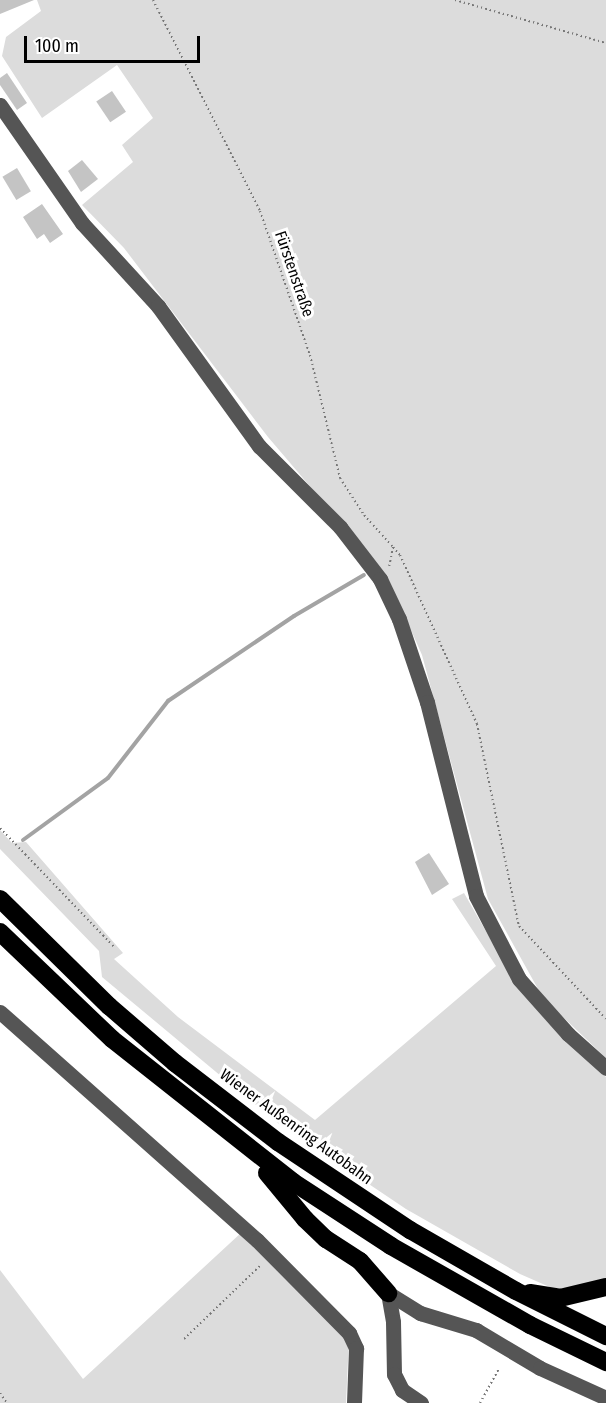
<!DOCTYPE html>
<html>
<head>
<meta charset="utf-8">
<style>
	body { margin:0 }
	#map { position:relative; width:606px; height:1403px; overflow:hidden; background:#fff; font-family:"Fira Sans Condensed",sans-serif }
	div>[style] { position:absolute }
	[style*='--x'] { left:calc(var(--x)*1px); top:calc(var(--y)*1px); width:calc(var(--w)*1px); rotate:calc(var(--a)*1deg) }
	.green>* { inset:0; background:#dcdcdc }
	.stream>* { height:4px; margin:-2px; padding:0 2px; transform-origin:2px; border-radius:2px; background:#a3a3a3 }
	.building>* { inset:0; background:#c4c4c4; transform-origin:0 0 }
	.path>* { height:2px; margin-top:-1px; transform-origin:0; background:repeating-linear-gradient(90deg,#777 0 1.5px,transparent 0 4.5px) }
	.minor>* { height:15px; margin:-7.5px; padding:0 7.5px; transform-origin:7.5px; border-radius:7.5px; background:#555 }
	.highway>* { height:18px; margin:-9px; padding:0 9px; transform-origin:9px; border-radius:9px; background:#000 }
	span { translate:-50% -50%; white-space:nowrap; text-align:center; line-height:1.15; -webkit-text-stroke:6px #fff; paint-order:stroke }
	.street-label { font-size:16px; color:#000 }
	.scale { position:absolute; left:24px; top:36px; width:176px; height:27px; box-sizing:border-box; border:3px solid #000; border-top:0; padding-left:8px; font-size:18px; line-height:21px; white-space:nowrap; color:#000; -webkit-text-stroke:4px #fff; paint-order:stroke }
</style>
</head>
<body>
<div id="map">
	<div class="green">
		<i style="clip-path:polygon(37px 0,606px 0,606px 1058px,543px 998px,488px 899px,422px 655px,388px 578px,268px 437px,124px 248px,82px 205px,133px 162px,122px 145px,153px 118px,117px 65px,42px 118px,2px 56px,6px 37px,41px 11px)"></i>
		<i style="clip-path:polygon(0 830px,12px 843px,26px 842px,123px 953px,114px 959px,178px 1017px,315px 1120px,496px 966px,452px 899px,464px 893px,515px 982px,545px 1019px,606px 1077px,606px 1279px,568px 1289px,552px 1288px,520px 1274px,406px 1209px,275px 1121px,102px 977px,99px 951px,0 849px)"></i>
		<i style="clip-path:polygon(242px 1232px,349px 1339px,346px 1403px,0 1403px,0 1270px,83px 1379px)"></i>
	</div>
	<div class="stream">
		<i style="--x:23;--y:840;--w:105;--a:-36.1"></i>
		<i style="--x:108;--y:778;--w:98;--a:-52.1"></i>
		<i style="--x:168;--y:701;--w:152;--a:-34"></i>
		<i style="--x:294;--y:616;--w:81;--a:-30.4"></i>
	</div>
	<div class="building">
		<i style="clip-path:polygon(0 0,34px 0,0 14px)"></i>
		<i style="clip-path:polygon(7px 73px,27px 103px,17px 110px,0 85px,0 78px)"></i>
		<i style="left:112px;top:91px;width:25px;height:19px;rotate:56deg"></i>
		<i style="clip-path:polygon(82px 160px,98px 179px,81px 192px,68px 171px)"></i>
		<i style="left:17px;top:168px;width:27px;height:17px;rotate:59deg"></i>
		<i style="clip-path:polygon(42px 204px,63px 234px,50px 243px,44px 234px,37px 239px,23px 217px)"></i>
		<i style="clip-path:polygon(429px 853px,449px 884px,432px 895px,415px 862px)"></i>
	</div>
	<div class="path">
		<i style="--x:153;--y:0;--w:237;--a:63.1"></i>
		<i style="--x:260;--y:211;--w:152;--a:70.9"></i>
		<i style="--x:310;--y:355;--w:127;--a:76.3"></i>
		<i style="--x:340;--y:478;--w:44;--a:57"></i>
		<i style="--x:364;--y:515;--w:43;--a:47.8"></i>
		<i style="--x:393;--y:547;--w:21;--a:101"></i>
		<i style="--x:455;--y:0;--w:157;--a:15.9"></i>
		<i style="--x:393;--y:547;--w:11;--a:49"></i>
		<i style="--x:400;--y:555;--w:186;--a:65.5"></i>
		<i style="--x:477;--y:724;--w:206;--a:78.3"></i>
		<i style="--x:519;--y:926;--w:127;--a:46.9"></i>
		<i style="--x:0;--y:828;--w:166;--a:46.2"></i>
		<i style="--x:184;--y:1339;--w:107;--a:-43.9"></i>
		<i style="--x:0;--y:1393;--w:12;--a:55"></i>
		<i style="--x:480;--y:1403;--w:38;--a:-61"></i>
	</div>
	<div class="minor">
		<i style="--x:0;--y:105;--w:144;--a:55.2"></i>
		<i style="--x:82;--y:223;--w:113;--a:47.5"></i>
		<i style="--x:158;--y:306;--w:173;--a:54.2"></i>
		<i style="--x:259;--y:446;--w:115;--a:45"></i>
		<i style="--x:340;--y:527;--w:66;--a:52.4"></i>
		<i style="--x:380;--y:579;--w:44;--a:64.6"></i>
		<i style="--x:399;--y:619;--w:88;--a:71.4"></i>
		<i style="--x:427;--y:702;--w:200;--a:75.8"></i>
		<i style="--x:476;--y:896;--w:93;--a:62.6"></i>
		<i style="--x:519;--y:979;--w:74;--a:48.3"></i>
		<i style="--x:568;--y:1034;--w:51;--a:41.8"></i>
		<i style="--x:0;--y:1012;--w:344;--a:41.6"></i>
		<i style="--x:257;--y:1240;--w:131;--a:45.3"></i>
		<i style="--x:349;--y:1333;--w:17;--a:65"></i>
		<i style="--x:356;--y:1348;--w:55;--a:92.1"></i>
		<i style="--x:388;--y:1293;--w:38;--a:32"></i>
		<i style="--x:420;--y:1313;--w:59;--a:16.9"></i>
		<i style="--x:476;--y:1330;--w:74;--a:30.7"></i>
		<i style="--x:540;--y:1368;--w:72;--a:24.4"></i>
		<i style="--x:388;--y:1293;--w:29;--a:80"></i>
		<i style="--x:393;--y:1322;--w:52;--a:88.9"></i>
		<i style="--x:394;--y:1374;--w:18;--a:63"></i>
		<i style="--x:402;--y:1390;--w:23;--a:34"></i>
	</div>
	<div class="highway">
		<i style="--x:0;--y:899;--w:153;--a:44.5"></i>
		<i style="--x:109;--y:1006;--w:87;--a:40.8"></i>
		<i style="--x:175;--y:1063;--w:130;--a:37.5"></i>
		<i style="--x:278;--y:1142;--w:159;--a:33.7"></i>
		<i style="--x:410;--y:1230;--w:122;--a:29.9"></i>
		<i style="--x:516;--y:1291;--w:101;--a:26.6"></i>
		<i style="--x:0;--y:932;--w:155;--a:43.7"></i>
		<i style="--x:112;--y:1039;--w:231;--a:38.3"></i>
		<i style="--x:293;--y:1182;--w:117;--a:33.1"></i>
		<i style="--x:391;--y:1246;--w:160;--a:29.6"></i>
		<i style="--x:530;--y:1325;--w:85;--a:26"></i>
		<i style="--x:267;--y:1173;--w:60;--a:50.4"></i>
		<i style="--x:305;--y:1219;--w:29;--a:44"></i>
		<i style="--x:326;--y:1239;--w:40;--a:32.9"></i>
		<i style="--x:360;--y:1261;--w:43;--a:48.8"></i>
		<i style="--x:530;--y:1293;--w:30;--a:9"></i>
		<i style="--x:560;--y:1298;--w:47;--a:-13.4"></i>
	</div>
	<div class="street-label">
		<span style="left:294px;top:274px;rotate:71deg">Fürstenstraße</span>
		<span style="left:296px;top:1127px;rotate:36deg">Wiener Außenring Autobahn</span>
	</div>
	<div class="scale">100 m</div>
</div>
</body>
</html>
